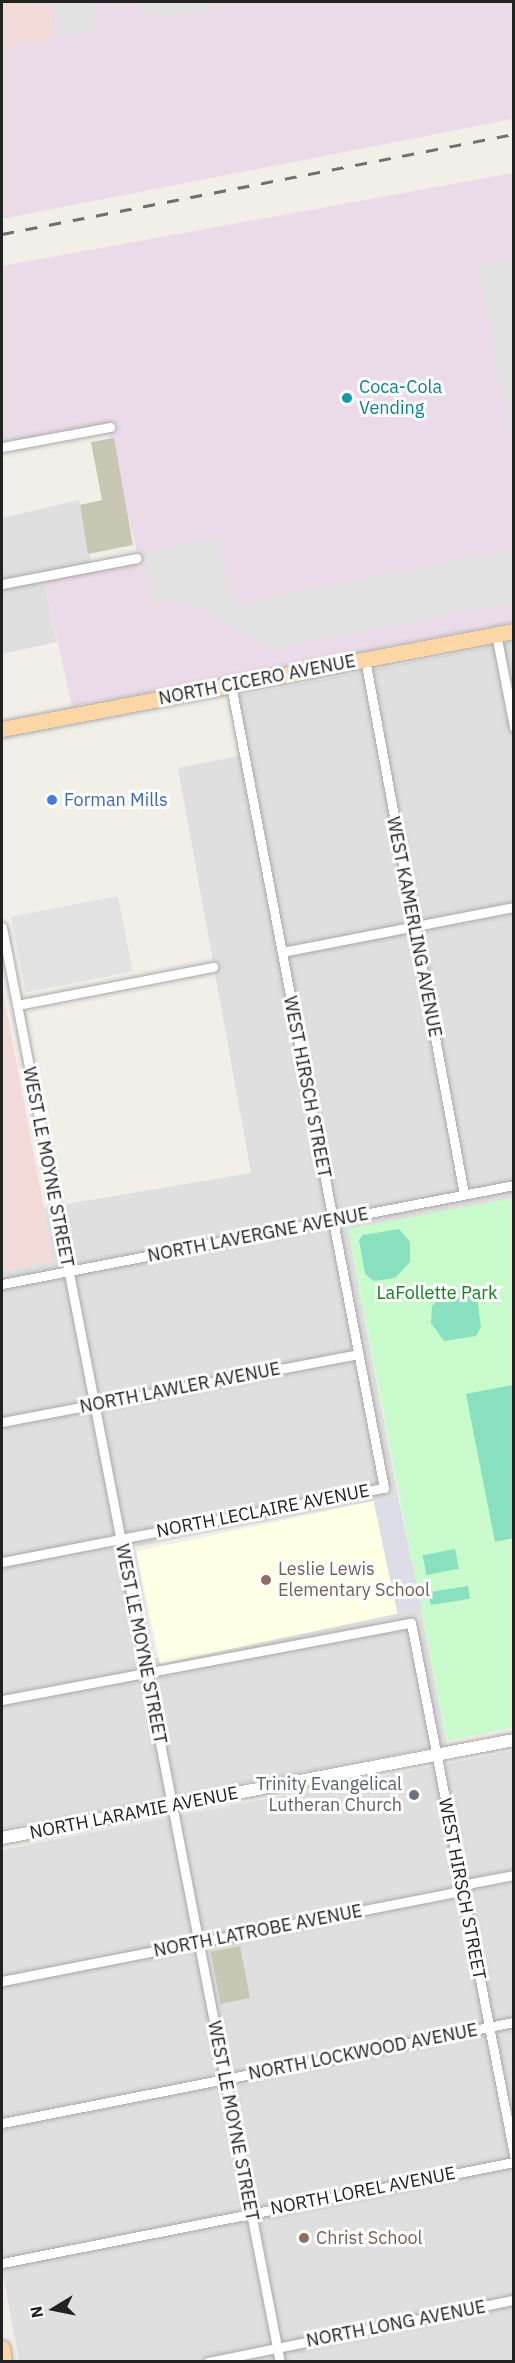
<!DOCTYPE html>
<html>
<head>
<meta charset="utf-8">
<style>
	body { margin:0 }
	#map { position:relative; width:515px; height:2363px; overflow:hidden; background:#f2efe9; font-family:"IBM Plex Sans",sans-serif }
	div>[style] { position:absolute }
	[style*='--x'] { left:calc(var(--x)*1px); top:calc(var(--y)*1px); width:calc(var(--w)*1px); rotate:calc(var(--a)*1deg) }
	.residential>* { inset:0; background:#e0dfdf }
	.commercial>* { inset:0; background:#f2dad9 }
	.industrial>* { inset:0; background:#ebdbe8 }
	.education>* { inset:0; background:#ffffe5; transform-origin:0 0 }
	.construction>* { inset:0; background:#c7c7b4; transform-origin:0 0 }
	.park>* { inset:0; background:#c8facc }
	.pitch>* { inset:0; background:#88e0be; transform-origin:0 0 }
	.parking>* { inset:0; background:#e2e2e2; transform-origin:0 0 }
	.plaza>* { inset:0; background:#dddde8; transform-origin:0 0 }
	.roads { filter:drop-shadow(0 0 2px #a9a9a9) drop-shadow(0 0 2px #a9a9a9) }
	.minor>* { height:9px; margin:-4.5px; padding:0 4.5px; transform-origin:4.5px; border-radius:4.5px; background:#fff }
	.tertiary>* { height:12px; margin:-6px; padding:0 6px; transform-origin:6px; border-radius:6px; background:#fff }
	.primary>* { height:15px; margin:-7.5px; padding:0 7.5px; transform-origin:7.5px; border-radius:7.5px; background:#fcd6a4 }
	.rail>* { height:3px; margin-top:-1.5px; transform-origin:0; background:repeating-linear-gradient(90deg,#707070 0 12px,transparent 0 24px) }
	.dots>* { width:16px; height:16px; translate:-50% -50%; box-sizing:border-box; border:3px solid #fff; border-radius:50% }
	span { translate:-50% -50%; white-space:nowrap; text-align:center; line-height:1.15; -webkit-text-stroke:6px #fff; paint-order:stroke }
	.culture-label { font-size:18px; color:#0d838f }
	.left { translate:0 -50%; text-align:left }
	.street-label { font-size:18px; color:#222 }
	.shop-label { font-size:18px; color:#366cbe }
	.park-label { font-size:18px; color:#0c8416 }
	.education-label { font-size:18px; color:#785e54 }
	.worship-label { font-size:18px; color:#5b616d }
	.right { translate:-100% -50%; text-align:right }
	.frame { position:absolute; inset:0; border:3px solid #222; pointer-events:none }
	.north { position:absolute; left:24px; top:2279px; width:60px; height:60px; -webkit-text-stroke:4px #fff; paint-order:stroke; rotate:260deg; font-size:16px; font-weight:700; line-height:24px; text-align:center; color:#222 }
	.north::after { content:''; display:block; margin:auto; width:21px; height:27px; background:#222; clip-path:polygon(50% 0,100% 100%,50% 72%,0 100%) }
</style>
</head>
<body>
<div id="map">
	<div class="residential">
		<i style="clip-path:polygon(79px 500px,93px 571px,44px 581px,57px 642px,2px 654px,2px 518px)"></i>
		<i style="clip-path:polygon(513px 642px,513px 1198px,348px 1230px,398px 1496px,135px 1547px,155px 1658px,421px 1609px,447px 1745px,2px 1829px,2px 1271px,53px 1261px,43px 1208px,251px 1173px,178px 768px,249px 754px,237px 696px)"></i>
		<i style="clip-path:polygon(513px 1751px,513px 2361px,19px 2361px,2px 2270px,2px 1850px)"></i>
	</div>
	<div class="commercial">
		<i style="clip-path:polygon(2px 2px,48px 2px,53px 38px,2px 48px)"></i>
		<i style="clip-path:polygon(2px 987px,54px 1261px,2px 1271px)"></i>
	</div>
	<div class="industrial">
		<i style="clip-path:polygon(48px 2px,513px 2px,513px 119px,2px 219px,2px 48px,53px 38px)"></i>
		<i style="clip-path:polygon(513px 173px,513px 622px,72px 706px,44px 581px,139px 561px,106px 423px,2px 443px,2px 266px)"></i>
	</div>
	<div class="education">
		<i style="left:374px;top:1501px;width:115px;height:243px;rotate:78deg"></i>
	</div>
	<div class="construction">
		<i style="clip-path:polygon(114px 438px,133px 545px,88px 554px,80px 505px,102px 500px,91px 442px)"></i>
		<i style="left:240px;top:1946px;width:53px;height:30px;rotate:79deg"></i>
	</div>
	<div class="park">
		<i style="clip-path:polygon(513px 1198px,513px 1727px,447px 1741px,348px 1229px)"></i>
	</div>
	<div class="pitch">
		<i style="clip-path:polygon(399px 1229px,410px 1242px,410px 1262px,395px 1278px,374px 1281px,365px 1274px,359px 1240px,363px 1235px)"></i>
		<i style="clip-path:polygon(464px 1289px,477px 1297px,481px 1327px,476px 1336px,444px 1341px,431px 1323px,432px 1306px,446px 1292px)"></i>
		<i style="clip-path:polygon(513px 1385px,513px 1538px,495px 1542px,466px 1394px)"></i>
		<i style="left:455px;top:1549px;width:20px;height:33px;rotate:79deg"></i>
		<i style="left:468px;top:1586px;width:13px;height:40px;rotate:81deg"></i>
	</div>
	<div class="parking">
		<i style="clip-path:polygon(53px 2px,94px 2px,98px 21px,93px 22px,93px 30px,62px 36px)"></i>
		<i style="clip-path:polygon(140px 2px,218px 2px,219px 6px,155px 19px,152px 12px,142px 14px)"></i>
		<i style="clip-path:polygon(513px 259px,514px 259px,513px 443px,478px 264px)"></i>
		<i style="clip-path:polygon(217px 539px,236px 604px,513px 549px,513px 603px,270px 649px,205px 610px,176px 602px,153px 603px,143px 553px)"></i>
		<i style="left:118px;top:896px;width:77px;height:109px;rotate:79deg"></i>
	</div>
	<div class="plaza">
		<i style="left:398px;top:1496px;width:115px;height:25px;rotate:78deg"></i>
	</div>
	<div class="roads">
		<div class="minor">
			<i style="--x:2;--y:447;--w:110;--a:-10.5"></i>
			<i style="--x:2;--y:584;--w:137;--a:-10.9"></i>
			<i style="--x:496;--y:634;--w:95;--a:79"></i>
			<i style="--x:365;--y:659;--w:544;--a:79.52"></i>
			<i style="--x:2;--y:927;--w:1462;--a:79.04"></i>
			<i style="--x:282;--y:952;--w:236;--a:-11"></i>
			<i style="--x:17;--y:1005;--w:200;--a:-11"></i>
			<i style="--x:2;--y:1284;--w:521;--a:-10.94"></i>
			<i style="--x:2;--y:1422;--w:362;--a:-10.8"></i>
			<i style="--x:2;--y:1562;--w:389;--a:-11"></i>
			<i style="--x:384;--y:1488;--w:817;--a:-100.79"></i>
			<i style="--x:2;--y:1700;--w:416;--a:-10.7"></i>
			<i style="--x:411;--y:1623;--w:542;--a:79.04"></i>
			<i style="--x:2;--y:1981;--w:458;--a:-11.1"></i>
			<i style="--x:451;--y:1893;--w:23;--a:-25"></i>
			<i style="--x:472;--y:1883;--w:43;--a:-10.8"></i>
			<i style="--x:2;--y:2123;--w:522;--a:-11.16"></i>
			<i style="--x:2;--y:2263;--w:522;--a:-11.16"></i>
			<i style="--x:208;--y:2362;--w:312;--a:-11.5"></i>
		</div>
		<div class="tertiary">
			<i style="--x:2;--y:1838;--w:521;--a:-10.84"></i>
		</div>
		<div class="primary">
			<i style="--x:2;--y:729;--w:521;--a:-10.84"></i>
			<i style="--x:2;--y:2348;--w:14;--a:82"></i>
		</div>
	</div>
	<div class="rail">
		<i style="--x:2;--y:234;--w:522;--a:-11.05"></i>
	</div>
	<div class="dots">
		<i style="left:347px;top:398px;background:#0f9aa8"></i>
		<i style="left:52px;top:800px;background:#3f7fe0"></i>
		<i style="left:266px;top:1580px;background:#8d6e63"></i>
		<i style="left:414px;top:1795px;background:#6b7280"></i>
		<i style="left:304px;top:2238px;background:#8d6e63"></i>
	</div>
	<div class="culture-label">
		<span class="left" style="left:359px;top:398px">Coca-Cola<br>Vending</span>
	</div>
	<div class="street-label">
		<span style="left:257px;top:680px;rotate:-11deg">NORTH CICERO AVENUE</span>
		<span style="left:414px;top:927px;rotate:79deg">WEST KAMERLING AVENUE</span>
		<span style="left:307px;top:1087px;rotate:79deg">WEST HIRSCH STREET</span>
		<span style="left:48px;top:1167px;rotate:79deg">WEST LE MOYNE STREET</span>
		<span style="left:258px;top:1235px;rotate:-11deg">NORTH LAVERGNE AVENUE</span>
		<span style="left:180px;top:1388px;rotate:-11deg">NORTH LAWLER AVENUE</span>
		<span style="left:263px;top:1511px;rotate:-11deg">NORTH LECLAIRE AVENUE</span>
		<span style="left:141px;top:1644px;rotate:79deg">WEST LE MOYNE STREET</span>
		<span style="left:134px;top:1813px;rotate:-11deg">NORTH LARAMIE AVENUE</span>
		<span style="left:462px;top:1889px;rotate:79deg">WEST HIRSCH STREET</span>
		<span style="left:258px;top:1931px;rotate:-11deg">NORTH LATROBE AVENUE</span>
		<span style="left:363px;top:2052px;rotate:-11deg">NORTH LOCKWOOD AVENUE</span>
		<span style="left:233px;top:2121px;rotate:79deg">WEST LE MOYNE STREET</span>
		<span style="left:363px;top:2191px;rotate:-11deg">NORTH LOREL AVENUE</span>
		<span style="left:396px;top:2324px;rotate:-11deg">NORTH LONG AVENUE</span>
	</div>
	<div class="shop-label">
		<span class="left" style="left:64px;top:800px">Forman Mills</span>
	</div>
	<div class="park-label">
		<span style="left:437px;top:1293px">LaFollette Park</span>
	</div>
	<div class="education-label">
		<span class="left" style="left:278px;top:1580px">Leslie Lewis<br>Elementary School</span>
		<span class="left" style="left:316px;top:2238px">Christ School</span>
	</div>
	<div class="worship-label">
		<span class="right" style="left:402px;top:1795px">Trinity Evangelical<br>Lutheran Church</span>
	</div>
	<div class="frame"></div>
	<div class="north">N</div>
</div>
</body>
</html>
